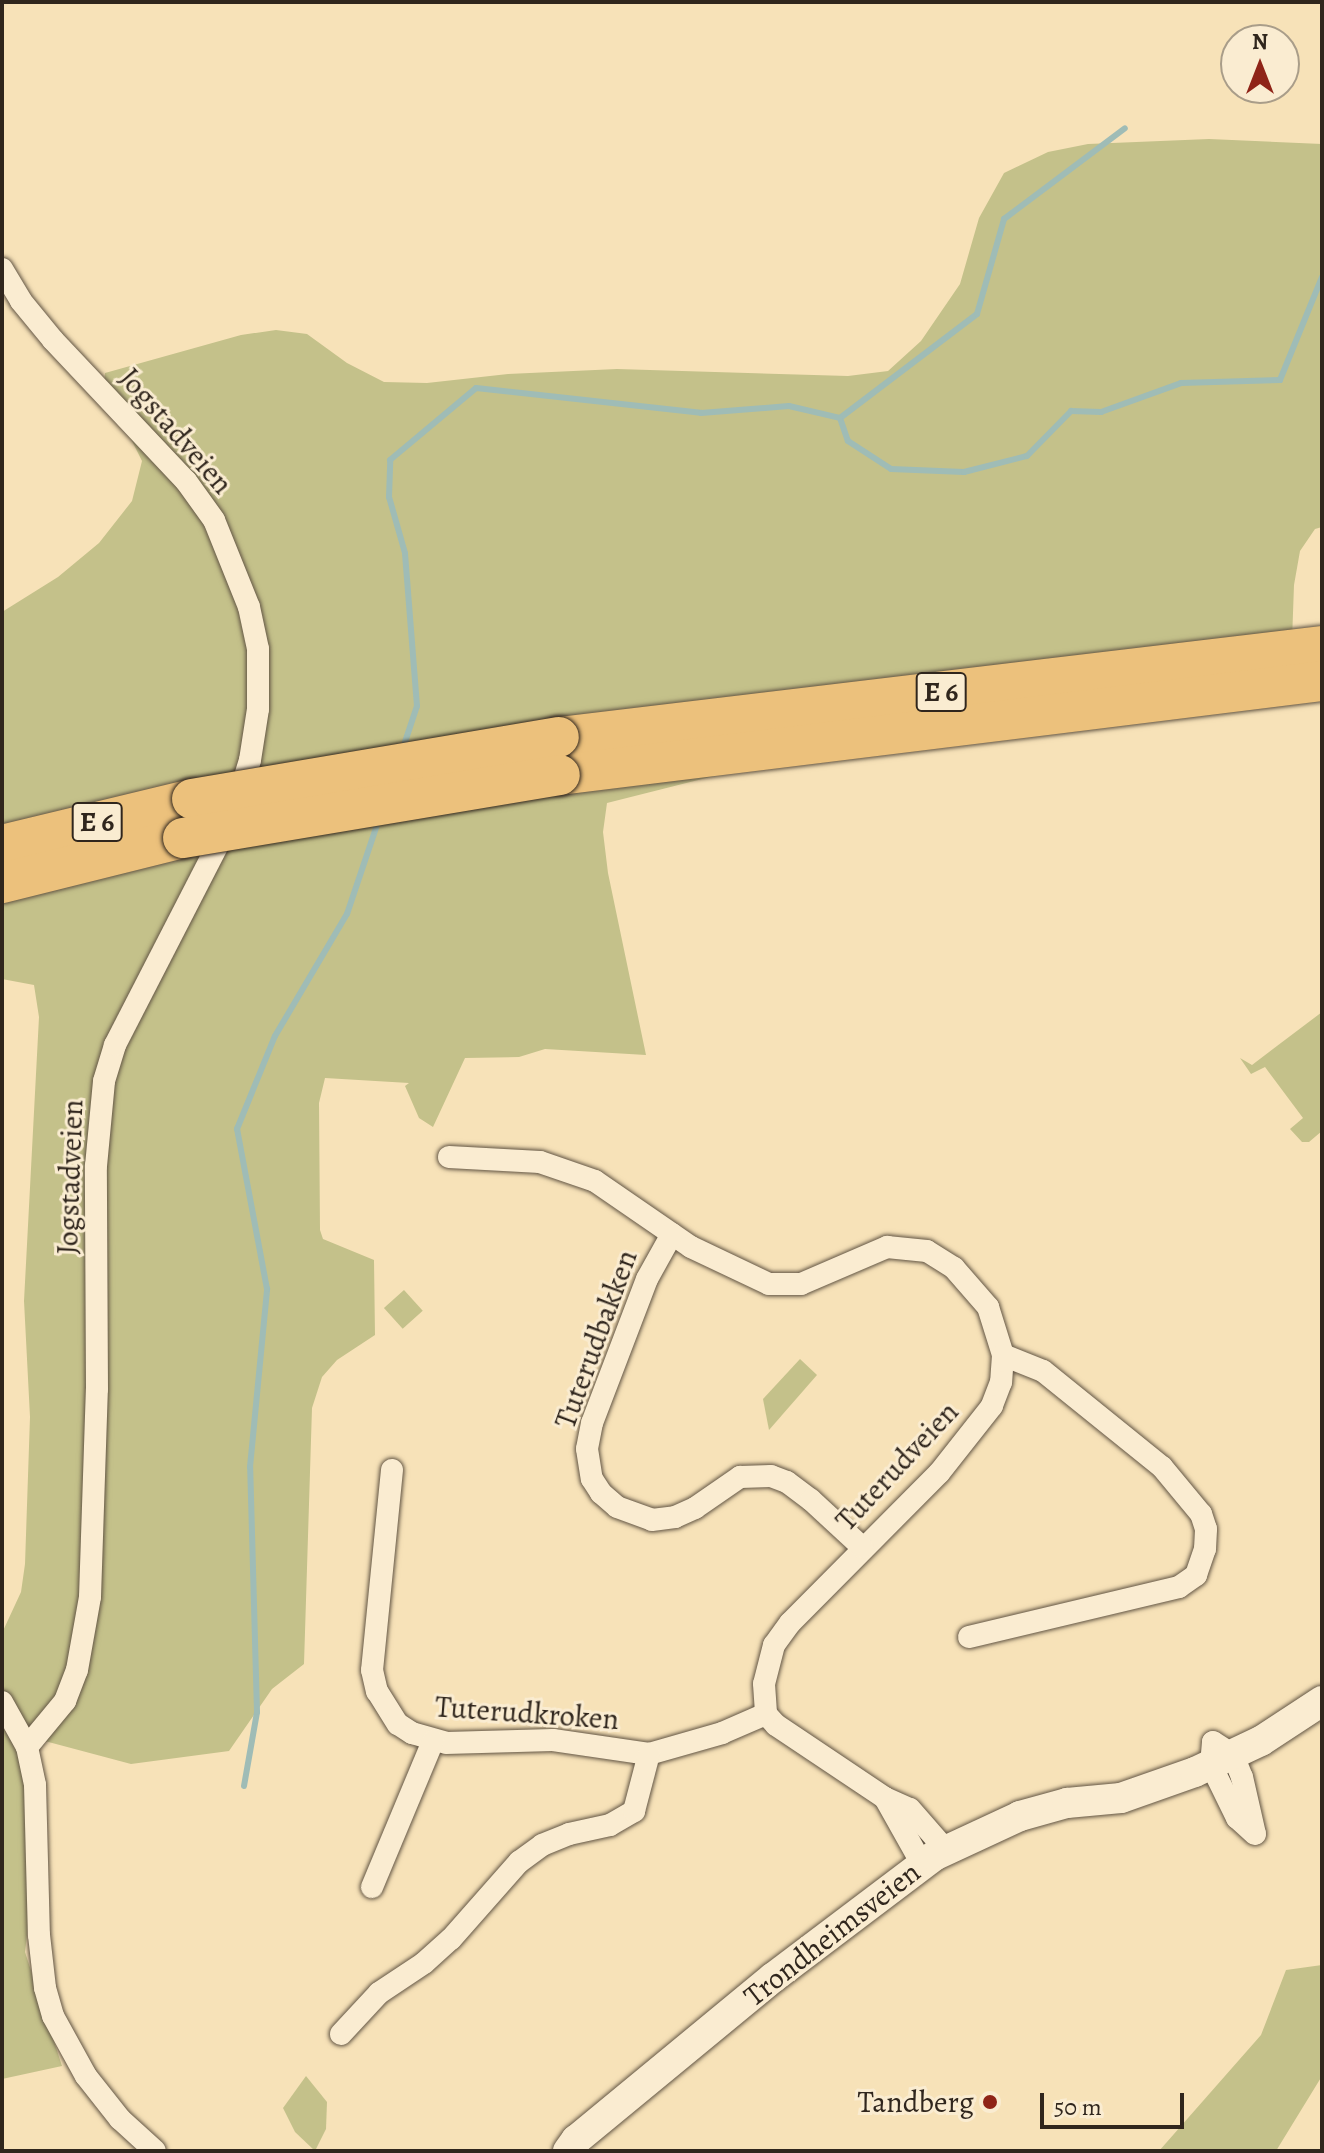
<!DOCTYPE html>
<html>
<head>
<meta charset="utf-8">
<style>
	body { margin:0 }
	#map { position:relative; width:1324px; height:2153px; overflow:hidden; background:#f7e2b8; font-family:Alegreya,serif }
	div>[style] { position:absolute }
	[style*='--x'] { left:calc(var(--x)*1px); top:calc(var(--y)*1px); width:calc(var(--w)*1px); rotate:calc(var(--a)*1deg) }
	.green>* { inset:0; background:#c4c18a; transform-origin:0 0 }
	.stream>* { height:6px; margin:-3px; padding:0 3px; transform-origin:3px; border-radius:3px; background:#9fbcb6 }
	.roads { filter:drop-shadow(0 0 2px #625544) drop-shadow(0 0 2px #625544) }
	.street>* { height:22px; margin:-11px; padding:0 11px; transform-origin:11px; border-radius:11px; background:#faecd1 }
	.secondary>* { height:30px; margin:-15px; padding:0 15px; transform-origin:15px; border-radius:15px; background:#faecd1 }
	.highway>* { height:40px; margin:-20px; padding:0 20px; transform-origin:20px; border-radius:20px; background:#ecc17c }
	.bridges { filter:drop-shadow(0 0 2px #30261d) drop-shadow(0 0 2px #30261d) }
	.highway-bridge>* { height:40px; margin:-20px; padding:0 20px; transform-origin:20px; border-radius:20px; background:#ecc17c }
	.dots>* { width:22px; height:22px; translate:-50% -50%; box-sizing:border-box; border:4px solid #faecd1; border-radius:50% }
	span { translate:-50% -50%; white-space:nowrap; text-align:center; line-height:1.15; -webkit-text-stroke:6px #faecd1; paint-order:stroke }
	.shield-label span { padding:2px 6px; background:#faecd1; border:2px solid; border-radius:6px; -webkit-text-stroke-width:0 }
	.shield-label { font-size:28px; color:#30261d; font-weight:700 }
	.street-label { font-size:30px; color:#30261d }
	.poi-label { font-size:30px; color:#30261d }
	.right { translate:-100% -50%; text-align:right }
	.frame { position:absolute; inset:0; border:4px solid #30261d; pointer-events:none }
	.north { position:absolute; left:1220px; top:24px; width:80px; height:80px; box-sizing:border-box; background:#faecd1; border:2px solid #a99d89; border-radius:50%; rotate:0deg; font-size:22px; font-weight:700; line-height:32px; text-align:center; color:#30261d }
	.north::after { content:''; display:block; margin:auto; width:28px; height:36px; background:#8f2418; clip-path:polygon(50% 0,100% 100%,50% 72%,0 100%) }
	.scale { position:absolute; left:1040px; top:2093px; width:144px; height:36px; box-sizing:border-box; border:4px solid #30261d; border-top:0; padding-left:10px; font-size:24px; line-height:28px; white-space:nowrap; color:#30261d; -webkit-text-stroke:6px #faecd1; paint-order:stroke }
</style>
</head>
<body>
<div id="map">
	<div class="green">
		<i style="clip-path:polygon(1209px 139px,1322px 144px,1322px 527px,1315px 529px,1300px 551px,1294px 585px,1291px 669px,726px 773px,607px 803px,603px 832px,608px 873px,646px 1055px,545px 1049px,519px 1057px,465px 1058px,433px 1127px,419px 1118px,405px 1086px,409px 1083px,325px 1078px,319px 1103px,320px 1230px,323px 1239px,374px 1260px,375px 1335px,337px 1360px,322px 1377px,312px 1408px,304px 1664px,272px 1689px,229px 1751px,131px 1764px,26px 1736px,33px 1885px,25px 1952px,62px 2066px,2px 2079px,2px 1633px,21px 1592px,25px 1564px,30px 1417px,24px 1301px,39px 1017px,34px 985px,2px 979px,2px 612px,58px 577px,99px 543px,132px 501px,142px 461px,104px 385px,105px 373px,241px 335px,276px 330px,307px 334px,347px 363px,384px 382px,427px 383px,508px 374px,617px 369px,848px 376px,888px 371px,921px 341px,960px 284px,979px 218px,1004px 173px,1048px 152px,1088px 144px)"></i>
		<i style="clip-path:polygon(1322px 1012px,1322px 1131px,1309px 1142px,1302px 1142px,1290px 1129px,1303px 1118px,1265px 1067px,1251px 1074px,1240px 1058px,1252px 1065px)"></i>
		<i style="left:404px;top:1290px;width:28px;height:27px;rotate:48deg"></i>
		<i style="clip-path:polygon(800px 1359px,817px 1375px,769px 1430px,763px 1399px)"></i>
		<i style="clip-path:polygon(1322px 1965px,1322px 2076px,1276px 2151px,1159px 2151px,1261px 2035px,1286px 1970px)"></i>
		<i style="clip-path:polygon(306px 2076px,327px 2102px,326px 2129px,315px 2151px,295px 2132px,283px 2108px)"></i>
	</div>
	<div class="stream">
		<i style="--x:840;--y:418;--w:24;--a:71"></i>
		<i style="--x:848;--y:441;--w:51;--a:33.1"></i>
		<i style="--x:891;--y:469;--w:73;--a:2.4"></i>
		<i style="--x:964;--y:472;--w:65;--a:-14.3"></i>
		<i style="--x:1027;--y:456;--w:63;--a:-45.6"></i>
		<i style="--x:1071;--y:411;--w:30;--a:2"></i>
		<i style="--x:1101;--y:412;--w:85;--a:-19.9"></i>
		<i style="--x:1181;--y:383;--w:99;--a:-1.7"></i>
		<i style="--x:1280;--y:380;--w:111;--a:-67.8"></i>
		<i style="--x:840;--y:418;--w:172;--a:-37.2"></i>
		<i style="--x:977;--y:314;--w:99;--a:-74.1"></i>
		<i style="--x:1004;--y:219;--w:151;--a:-36.9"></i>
		<i style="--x:403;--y:748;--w:44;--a:-71.6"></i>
		<i style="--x:417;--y:706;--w:153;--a:-94.5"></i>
		<i style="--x:405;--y:553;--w:58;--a:-105.9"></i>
		<i style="--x:389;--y:497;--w:37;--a:-88"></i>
		<i style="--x:390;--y:460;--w:112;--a:-39.9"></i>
		<i style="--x:476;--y:388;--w:226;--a:6.3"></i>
		<i style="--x:701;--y:413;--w:88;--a:-4.5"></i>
		<i style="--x:789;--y:406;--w:52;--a:13.2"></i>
		<i style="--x:244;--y:1786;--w:75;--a:-80"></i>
		<i style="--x:257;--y:1712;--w:245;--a:-91.6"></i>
		<i style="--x:250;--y:1467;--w:179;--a:-84.5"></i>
		<i style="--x:267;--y:1289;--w:163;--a:-100.6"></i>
		<i style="--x:237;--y:1129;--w:100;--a:-67.8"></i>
		<i style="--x:275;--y:1036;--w:142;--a:-59.5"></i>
		<i style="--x:347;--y:914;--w:100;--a:-71.4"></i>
	</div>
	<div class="roads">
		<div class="street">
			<i style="--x:2;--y:269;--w:37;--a:59"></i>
			<i style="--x:21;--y:301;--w:50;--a:50.6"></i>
			<i style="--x:53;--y:340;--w:194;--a:46.7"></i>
			<i style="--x:186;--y:481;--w:48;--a:54.3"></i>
			<i style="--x:214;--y:520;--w:94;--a:68.1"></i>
			<i style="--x:249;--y:607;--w:43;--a:77.9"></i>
			<i style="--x:258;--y:649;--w:60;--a:90"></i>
			<i style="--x:258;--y:709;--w:52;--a:98.9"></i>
			<i style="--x:250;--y:760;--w:37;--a:107"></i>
			<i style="--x:449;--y:1157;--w:91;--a:3.1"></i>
			<i style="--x:540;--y:1162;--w:58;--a:19.1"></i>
			<i style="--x:595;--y:1181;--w:116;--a:34.5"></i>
			<i style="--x:691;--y:1247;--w:86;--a:25.4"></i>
			<i style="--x:769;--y:1284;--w:32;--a:0"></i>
			<i style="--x:801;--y:1284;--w:94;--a:-23.3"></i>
			<i style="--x:887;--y:1247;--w:40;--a:5.7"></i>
			<i style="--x:927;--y:1251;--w:32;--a:32"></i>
			<i style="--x:954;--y:1268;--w:52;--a:48.9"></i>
			<i style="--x:988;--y:1307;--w:50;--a:72.6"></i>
			<i style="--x:1003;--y:1355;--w:27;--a:94"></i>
			<i style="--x:1001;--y:1382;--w:26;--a:111"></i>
			<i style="--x:992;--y:1406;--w:85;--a:128.3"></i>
			<i style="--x:939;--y:1473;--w:211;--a:134.8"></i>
			<i style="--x:790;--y:1623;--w:27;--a:126"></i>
			<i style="--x:774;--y:1645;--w:40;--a:104.4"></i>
			<i style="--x:764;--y:1684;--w:30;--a:86"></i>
			<i style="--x:766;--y:1714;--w:15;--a:48"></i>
			<i style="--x:776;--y:1725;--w:131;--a:33.8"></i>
			<i style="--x:885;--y:1798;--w:27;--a:24"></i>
			<i style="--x:910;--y:1809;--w:53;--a:48.8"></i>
			<i style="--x:672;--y:1234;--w:51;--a:119.1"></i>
			<i style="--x:647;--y:1279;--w:154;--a:110.9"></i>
			<i style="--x:592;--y:1423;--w:26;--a:101"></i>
			<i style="--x:587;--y:1449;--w:30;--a:81"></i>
			<i style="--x:592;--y:1479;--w:17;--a:57"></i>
			<i style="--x:601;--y:1493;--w:21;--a:41"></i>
			<i style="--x:617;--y:1507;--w:37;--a:20"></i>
			<i style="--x:652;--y:1520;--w:23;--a:-7"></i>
			<i style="--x:675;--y:1517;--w:22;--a:-24"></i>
			<i style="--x:695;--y:1508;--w:55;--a:-34.6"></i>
			<i style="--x:740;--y:1477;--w:31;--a:-2"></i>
			<i style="--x:771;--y:1476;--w:17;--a:21"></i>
			<i style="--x:787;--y:1482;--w:30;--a:37"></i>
			<i style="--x:811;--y:1500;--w:69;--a:42.7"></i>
			<i style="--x:392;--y:1470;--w:201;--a:95.7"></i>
			<i style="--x:372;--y:1670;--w:22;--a:77"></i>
			<i style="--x:377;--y:1691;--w:39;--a:58"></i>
			<i style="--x:398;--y:1724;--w:17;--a:33"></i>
			<i style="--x:412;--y:1733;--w:35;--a:16"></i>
			<i style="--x:446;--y:1743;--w:107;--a:-1.6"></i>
			<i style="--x:553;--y:1740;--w:97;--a:8.3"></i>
			<i style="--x:649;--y:1754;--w:76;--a:-16"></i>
			<i style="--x:722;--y:1733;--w:48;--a:-23.4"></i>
			<i style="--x:969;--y:1637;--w:216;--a:-13.4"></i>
			<i style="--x:1179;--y:1587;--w:21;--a:-35"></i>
			<i style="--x:1196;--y:1575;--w:28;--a:-71"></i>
			<i style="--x:1205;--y:1549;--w:20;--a:-87"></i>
			<i style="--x:1206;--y:1529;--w:16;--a:-108"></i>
			<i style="--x:1201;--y:1514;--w:61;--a:-129.7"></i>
			<i style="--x:1162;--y:1467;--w:153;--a:-141.1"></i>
			<i style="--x:1043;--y:1371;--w:43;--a:-158.2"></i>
			<i style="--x:2;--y:1702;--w:51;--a:60.9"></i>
			<i style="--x:27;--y:1747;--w:39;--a:78"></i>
			<i style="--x:35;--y:1785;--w:150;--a:88.5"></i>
			<i style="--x:39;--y:1935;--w:53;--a:83.5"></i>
			<i style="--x:45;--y:1988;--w:29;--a:74"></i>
			<i style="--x:53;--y:2016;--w:68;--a:61.2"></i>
			<i style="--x:86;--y:2076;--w:55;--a:51.7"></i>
			<i style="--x:120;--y:2119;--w:47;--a:42.4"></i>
			<i style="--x:1213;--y:1742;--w:24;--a:33"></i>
			<i style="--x:1233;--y:1755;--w:24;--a:68"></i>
			<i style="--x:1242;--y:1777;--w:58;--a:77.2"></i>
			<i style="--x:1255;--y:1834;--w:24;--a:-138"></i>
			<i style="--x:1237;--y:1818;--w:59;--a:-116.1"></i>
			<i style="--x:1211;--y:1765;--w:23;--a:-85"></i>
			<i style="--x:27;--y:1747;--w:60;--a:-50.4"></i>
			<i style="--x:65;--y:1701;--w:33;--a:-69"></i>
			<i style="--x:77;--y:1670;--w:74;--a:-79.9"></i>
			<i style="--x:90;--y:1597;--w:208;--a:-88.1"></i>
			<i style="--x:97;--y:1389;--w:223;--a:-90.3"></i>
			<i style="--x:96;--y:1166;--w:85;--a:-84.6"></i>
			<i style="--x:104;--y:1081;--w:38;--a:-73"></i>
			<i style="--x:115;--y:1045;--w:245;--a:-62.8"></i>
			<i style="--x:885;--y:1798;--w:76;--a:60.7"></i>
			<i style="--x:372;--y:1887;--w:158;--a:-67.3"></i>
			<i style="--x:341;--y:2034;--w:56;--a:-47.2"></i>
			<i style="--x:379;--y:1993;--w:54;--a:-33.7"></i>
			<i style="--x:424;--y:1963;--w:36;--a:-42"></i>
			<i style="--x:451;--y:1939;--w:103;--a:-48.6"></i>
			<i style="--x:519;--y:1862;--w:29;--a:-36"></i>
			<i style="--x:542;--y:1845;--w:29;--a:-22"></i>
			<i style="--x:569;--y:1834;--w:42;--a:-12.4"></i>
			<i style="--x:610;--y:1825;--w:28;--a:-30"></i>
			<i style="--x:634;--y:1811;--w:59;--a:-75.3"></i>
		</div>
		<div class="secondary">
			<i style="--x:568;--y:2151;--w:14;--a:-54"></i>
			<i style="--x:576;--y:2140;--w:256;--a:-39.5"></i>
			<i style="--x:774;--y:1977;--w:201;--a:-37.1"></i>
			<i style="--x:934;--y:1856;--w:95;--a:-24.9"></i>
			<i style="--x:1020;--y:1816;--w:49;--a:-15.5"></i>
			<i style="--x:1067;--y:1803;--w:54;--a:-5.3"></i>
			<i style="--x:1121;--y:1798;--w:78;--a:-19.4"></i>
			<i style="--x:1195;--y:1772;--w:73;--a:-25.2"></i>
			<i style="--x:1261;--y:1741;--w:73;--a:-33.3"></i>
		</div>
		<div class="highway">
			<i style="--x:559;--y:737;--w:768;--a:-6.8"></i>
			<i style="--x:560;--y:775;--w:768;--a:-7.03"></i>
			<i style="--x:2;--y:845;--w:195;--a:-13.6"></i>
			<i style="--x:2;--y:883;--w:187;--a:-14"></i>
		</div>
	</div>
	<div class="bridges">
		<div class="highway-bridge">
			<i style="--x:192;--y:799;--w:372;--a:-9.6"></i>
			<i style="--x:183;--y:838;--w:382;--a:-9.5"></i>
		</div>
	</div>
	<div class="dots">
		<i style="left:990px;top:2102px;background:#8f2418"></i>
	</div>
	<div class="shield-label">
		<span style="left:941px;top:692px">E 6</span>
		<span style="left:97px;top:822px">E 6</span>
	</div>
	<div class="street-label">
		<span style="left:176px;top:431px;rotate:49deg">Jogstadveien</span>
		<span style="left:70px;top:1177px;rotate:-88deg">Jogstadveien</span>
		<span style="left:596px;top:1339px;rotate:-70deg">Tuterudbakken</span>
		<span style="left:897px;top:1466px;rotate:-47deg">Tuterudveien</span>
		<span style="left:527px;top:1713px;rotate:4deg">Tuterudkroken</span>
		<span style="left:832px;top:1934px;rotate:-38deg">Trondheimsveien</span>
	</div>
	<div class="poi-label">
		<span class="right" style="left:974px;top:2102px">Tandberg</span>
	</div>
	<div class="frame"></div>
	<div class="north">N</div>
	<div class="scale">50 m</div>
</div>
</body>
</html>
